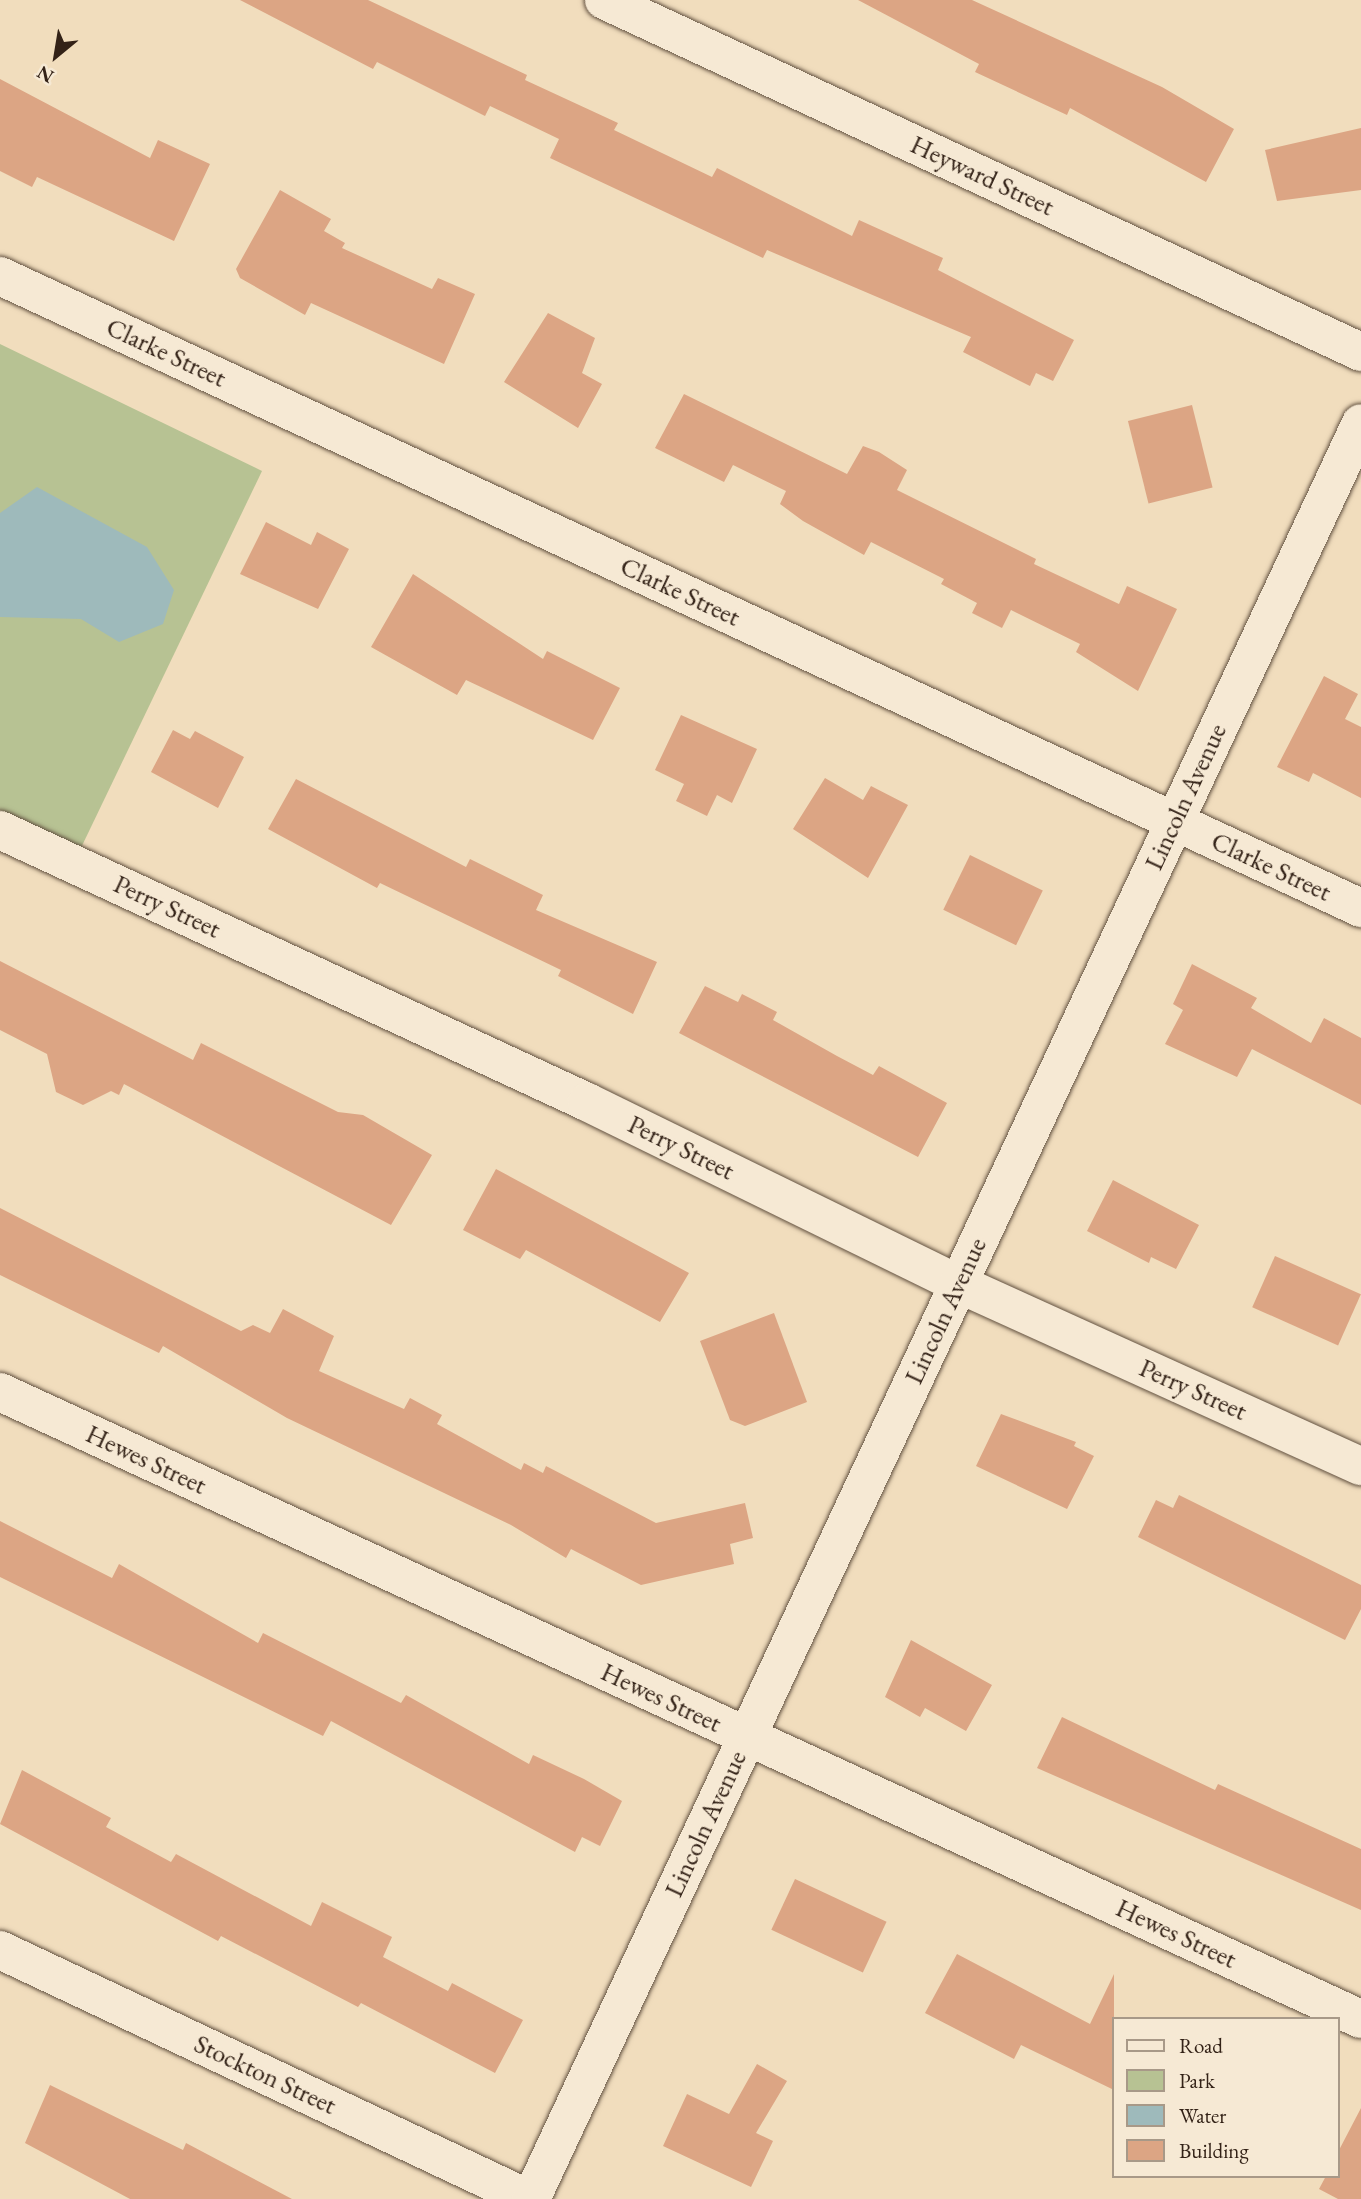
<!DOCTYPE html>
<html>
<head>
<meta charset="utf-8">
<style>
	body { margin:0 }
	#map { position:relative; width:1361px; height:2199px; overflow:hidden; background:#f1ddbd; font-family:"EB Garamond",serif }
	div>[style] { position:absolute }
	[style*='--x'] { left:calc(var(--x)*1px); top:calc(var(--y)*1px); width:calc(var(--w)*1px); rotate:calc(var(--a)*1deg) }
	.green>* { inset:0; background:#b7c293 }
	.water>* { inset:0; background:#9ebabb }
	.building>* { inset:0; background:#dca584; transform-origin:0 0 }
	.roads { filter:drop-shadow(0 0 2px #625140) drop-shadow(0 0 2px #625140) }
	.minor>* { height:38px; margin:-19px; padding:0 19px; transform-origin:19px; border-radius:19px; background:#f6e9d4 }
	span { translate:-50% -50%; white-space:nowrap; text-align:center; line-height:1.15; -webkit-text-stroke:5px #f6e9d4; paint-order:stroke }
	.street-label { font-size:26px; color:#332217 }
	.legend { position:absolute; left:1112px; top:2017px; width:228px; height:161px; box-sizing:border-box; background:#f6e9d4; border:2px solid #a89988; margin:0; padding:9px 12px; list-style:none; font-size:21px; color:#332217 }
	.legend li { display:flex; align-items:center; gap:14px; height:35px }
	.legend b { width:35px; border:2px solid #a89988 }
	.north { position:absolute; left:21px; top:21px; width:70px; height:70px; -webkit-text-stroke:5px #f6e9d4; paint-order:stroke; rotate:210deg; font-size:19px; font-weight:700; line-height:28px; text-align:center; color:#332217 }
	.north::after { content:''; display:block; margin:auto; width:24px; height:32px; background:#332217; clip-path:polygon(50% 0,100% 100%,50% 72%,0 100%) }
</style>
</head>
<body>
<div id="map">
	<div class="green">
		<i style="clip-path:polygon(0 344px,262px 471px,79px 852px,0 814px)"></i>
	</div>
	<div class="water">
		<i style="clip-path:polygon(37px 487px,147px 547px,174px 590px,163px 624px,119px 642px,81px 619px,0 617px,0 513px)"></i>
	</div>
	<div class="building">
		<i style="clip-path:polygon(240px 0,368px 0,527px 75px,525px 80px,618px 123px,614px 130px,712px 177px,717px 168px,852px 236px,859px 220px,943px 258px,938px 270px,1074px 340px,1053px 381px,1036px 373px,1030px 386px,963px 352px,971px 337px,767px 250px,763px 258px,550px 158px,559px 139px,490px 106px,485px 116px,377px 62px,373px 69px)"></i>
		<i style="clip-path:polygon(858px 0,972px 0,1162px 87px,1234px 129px,1206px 182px,1070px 108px,1067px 115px,975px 72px,979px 64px)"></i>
		<i style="clip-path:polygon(0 79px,150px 158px,158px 140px,210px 164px,174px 241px,37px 177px,32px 187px,0 171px)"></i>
		<i style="clip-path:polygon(1361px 128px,1361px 190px,1277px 201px,1265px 150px)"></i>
		<i style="clip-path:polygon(280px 190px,331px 219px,324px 231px,345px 243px,342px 248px,432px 289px,438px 278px,475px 294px,444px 364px,311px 303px,305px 315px,240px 278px,236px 269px)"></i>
		<i style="clip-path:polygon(548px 313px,595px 338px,582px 373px,602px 384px,578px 428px,504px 382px)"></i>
		<i style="clip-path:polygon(684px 394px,847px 474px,863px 446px,879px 452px,907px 470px,897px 490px,1036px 559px,1034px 564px,1119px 604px,1127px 586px,1177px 609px,1138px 691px,1076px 652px,1080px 644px,1011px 610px,1002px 628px,972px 613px,977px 603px,941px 584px,944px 579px,871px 542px,864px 555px,803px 521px,780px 504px,786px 491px,733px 465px,724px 482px,655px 448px)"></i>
		<i style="left:1192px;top:405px;width:85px;height:66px;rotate:76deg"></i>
		<i style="clip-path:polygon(266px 522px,311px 545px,317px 532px,349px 549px,318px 609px,240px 574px)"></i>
		<i style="clip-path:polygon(413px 574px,543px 659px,547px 651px,620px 688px,593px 740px,466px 680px,457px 695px,371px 647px)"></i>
		<i style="clip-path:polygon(1324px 676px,1358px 694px,1345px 719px,1361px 727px,1361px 798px,1313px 773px,1309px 782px,1277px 767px)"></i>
		<i style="clip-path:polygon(681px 715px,757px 749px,732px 803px,717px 795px,707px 816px,676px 801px,684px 784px,655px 770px)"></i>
		<i style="clip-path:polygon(173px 730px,190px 739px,195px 731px,244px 757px,218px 808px,151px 772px)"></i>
		<i style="clip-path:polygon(825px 778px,863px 800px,871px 786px,908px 805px,868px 878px,793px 829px)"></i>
		<i style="clip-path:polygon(296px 779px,466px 867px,470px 859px,543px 895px,536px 910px,657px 962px,633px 1014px,558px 976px,561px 970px,380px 883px,377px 888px,268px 829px)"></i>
		<i style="left:970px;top:855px;width:81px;height:61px;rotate:26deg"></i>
		<i style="clip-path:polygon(0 961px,193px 1060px,201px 1043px,338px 1112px,363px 1115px,432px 1155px,391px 1225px,124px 1084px,119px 1095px,111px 1091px,83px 1105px,56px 1092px,47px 1054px,0 1030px)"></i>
		<i style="clip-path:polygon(1192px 964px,1257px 998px,1251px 1008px,1311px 1043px,1324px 1018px,1361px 1038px,1361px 1105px,1252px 1049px,1237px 1077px,1165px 1044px,1183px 1010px,1173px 1004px)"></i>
		<i style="clip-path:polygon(705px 986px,738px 1002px,742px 994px,777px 1012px,773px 1020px,837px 1056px,873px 1075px,879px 1066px,947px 1103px,918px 1157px,679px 1033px)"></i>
		<i style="clip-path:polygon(496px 1169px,689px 1273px,660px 1322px,526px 1250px,520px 1259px,463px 1230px)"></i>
		<i style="clip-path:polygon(1113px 1180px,1199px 1225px,1176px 1269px,1151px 1257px,1149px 1263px,1087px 1231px)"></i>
		<i style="clip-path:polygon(0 1208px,241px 1331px,253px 1325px,270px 1333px,283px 1309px,334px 1336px,319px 1371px,404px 1409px,410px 1398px,442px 1415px,437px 1424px,521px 1470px,524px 1463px,543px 1473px,546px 1466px,656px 1523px,745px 1503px,753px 1538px,730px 1544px,734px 1564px,641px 1585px,571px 1549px,566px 1558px,511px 1525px,287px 1418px,163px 1346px,159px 1353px,0 1275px)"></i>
		<i style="left:1275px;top:1256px;width:94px;height:56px;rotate:24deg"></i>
		<i style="clip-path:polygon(774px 1313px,807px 1402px,745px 1426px,730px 1420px,700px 1341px)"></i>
		<i style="clip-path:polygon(1001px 1414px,1076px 1442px,1074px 1446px,1094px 1456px,1067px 1509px,976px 1466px)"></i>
		<i style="clip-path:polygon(1179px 1495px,1361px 1585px,1361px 1609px,1345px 1640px,1138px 1537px,1156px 1500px,1173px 1508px)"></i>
		<i style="clip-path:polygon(0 1521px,112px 1578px,119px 1564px,258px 1643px,263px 1633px,401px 1703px,406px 1695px,529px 1764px,533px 1755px,584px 1779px,622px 1801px,600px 1846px,582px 1837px,575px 1852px,331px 1721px,323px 1736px,0 1577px)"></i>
		<i style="clip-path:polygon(911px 1640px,992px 1685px,966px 1731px,925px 1708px,920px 1717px,885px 1697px)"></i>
		<i style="clip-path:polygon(1062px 1717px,1215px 1790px,1218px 1784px,1361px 1849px,1361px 1910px,1037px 1768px)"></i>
		<i style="clip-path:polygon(22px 1770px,111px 1818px,106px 1827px,171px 1862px,176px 1854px,311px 1926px,322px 1902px,392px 1937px,383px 1957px,448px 1991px,452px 1983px,523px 2020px,495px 2073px,361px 2003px,358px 2007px,221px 1936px,218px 1941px,0 1824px)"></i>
		<i style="left:795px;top:1879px;width:101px;height:56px;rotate:25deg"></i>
		<i style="clip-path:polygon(957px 1954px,1090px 2024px,1114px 1974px,1114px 2090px,1021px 2045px,1014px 2059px,925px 2013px)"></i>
		<i style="clip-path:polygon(757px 2064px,787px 2081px,756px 2133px,773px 2141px,751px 2187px,663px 2146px,687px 2094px,729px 2114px)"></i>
		<i style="clip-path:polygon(50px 2085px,183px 2150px,186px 2143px,292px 2199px,130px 2199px,25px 2143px)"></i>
		<i style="clip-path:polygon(1361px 2108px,1361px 2199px,1338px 2199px,1319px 2189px,1326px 2176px,1338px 2176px,1338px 2152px)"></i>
	</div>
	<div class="roads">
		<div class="minor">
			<i style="--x:604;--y:0;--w:835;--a:24.94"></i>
			<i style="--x:0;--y:276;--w:1501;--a:24.91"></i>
			<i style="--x:0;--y:830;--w:647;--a:24.86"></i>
			<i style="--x:587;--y:1102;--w:414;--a:26.1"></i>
			<i style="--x:959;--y:1284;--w:441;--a:24.4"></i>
			<i style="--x:0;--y:1392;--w:1498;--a:24.74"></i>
			<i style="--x:0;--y:1950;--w:585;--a:25.21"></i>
			<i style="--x:531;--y:2199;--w:1960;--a:-64.95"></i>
		</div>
	</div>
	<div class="street-label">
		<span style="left:982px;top:176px;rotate:25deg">Heyward Street</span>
		<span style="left:166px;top:353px;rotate:25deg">Clarke Street</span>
		<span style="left:680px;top:592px;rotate:25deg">Clarke Street</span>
		<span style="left:1186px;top:797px;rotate:-65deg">Lincoln Avenue</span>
		<span style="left:1271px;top:867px;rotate:25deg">Clarke Street</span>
		<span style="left:167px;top:907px;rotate:25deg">Perry Street</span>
		<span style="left:681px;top:1148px;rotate:26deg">Perry Street</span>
		<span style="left:946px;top:1311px;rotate:-65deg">Lincoln Avenue</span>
		<span style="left:1193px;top:1390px;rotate:24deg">Perry Street</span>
		<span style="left:146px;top:1460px;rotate:25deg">Hewes Street</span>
		<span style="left:661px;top:1698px;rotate:25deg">Hewes Street</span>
		<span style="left:706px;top:1824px;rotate:-65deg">Lincoln Avenue</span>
		<span style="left:1176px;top:1934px;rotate:25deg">Hewes Street</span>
		<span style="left:265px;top:2075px;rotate:25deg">Stockton Street</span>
	</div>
	<ul class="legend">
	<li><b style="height:9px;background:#f6e9d4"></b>Road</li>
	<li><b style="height:19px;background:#b7c293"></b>Park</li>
	<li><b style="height:19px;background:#9ebabb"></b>Water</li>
	<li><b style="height:19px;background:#dca584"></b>Building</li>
	</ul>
	<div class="north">N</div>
</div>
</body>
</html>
